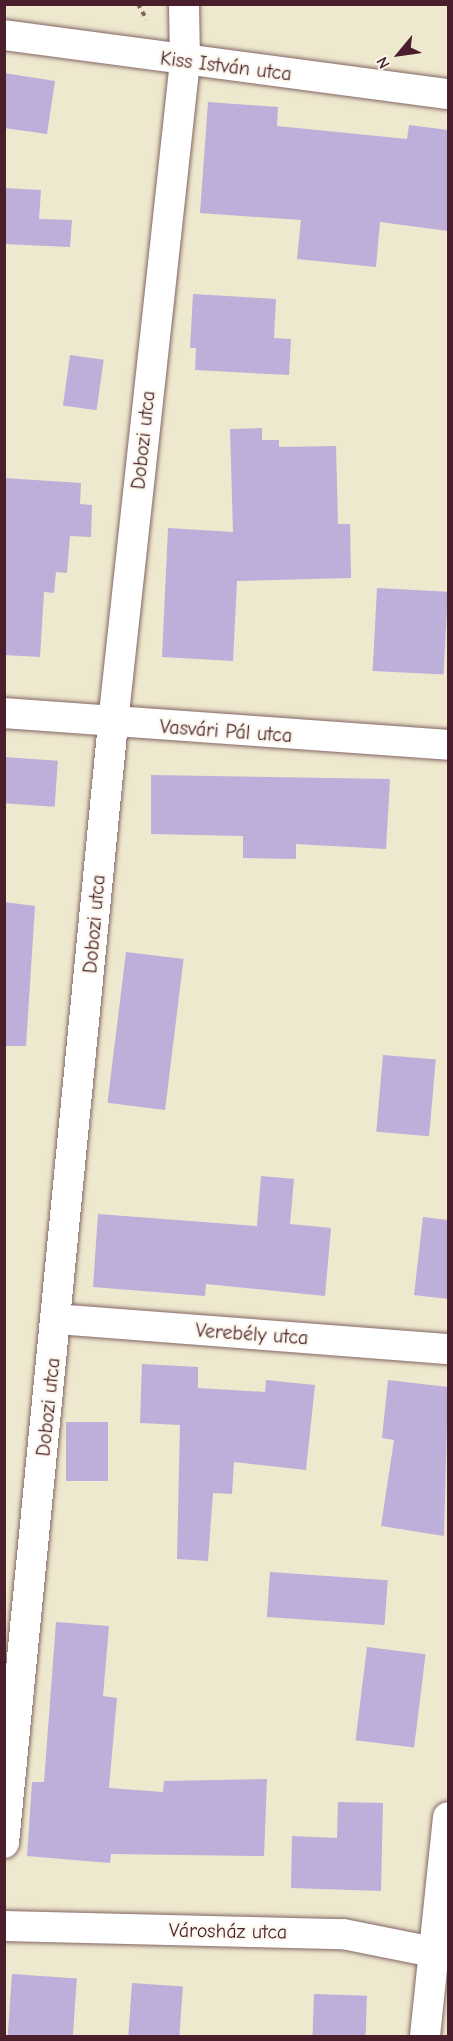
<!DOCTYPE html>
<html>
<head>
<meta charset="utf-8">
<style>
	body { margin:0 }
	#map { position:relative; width:453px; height:2041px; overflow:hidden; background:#eee8ce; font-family:"Comic Neue",sans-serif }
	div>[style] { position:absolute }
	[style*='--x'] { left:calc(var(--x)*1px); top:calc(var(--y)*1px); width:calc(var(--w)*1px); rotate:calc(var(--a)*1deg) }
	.building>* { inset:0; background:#bdafd9; transform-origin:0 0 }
	.path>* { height:4px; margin-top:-2px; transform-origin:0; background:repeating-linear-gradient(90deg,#836564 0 4.5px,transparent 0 9px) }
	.roads { filter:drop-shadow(0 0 2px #836564) drop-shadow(0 0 2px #836564) }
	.minor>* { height:30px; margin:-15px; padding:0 15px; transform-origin:15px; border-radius:15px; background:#fff }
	span { translate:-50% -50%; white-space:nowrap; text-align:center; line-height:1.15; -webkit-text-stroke:4.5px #fbf7ec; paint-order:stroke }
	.street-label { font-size:20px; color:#4a1f2b }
	.frame { position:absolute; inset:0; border:6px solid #4a1f2b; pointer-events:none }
	.north { position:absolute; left:369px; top:24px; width:60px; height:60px; -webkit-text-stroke:4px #fbf7ec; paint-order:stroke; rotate:241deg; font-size:16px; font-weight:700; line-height:24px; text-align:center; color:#4a1f2b }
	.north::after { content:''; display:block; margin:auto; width:21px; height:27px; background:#4a1f2b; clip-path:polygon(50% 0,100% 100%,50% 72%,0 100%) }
</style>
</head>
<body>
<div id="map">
	<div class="building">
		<i style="clip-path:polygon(4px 73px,55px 81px,47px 134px,4px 128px)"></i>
		<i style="clip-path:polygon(208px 102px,278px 107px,277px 126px,407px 139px,409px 125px,448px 130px,448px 231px,380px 222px,376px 267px,297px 259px,301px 220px,200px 213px)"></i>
		<i style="clip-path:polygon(4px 188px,41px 190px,39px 219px,72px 220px,70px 247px,4px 244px)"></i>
		<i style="clip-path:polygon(193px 294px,276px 299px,274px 338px,291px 339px,289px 375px,195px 370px,196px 348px,190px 348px)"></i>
		<i style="left:70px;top:355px;width:34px;height:51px;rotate:8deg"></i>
		<i style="clip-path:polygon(262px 428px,262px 440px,279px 440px,279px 447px,336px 446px,338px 524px,350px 524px,351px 578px,237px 581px,233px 661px,162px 657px,168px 528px,233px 532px,230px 429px)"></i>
		<i style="clip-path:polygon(4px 478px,81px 483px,80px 504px,92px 505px,91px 537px,70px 536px,67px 573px,56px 572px,54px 593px,44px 592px,40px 657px,4px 655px)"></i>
		<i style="left:377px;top:588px;width:71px;height:83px;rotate:3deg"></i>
		<i style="left:4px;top:757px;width:54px;height:46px;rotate:4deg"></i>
		<i style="clip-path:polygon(151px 775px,390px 779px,386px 849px,296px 844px,296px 859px,243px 858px,243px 836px,151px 834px)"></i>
		<i style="clip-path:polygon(4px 902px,35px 906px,26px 1046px,4px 1046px)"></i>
		<i style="left:126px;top:952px;width:58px;height:152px;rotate:7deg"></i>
		<i style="left:383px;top:1055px;width:53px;height:77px;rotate:5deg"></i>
		<i style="clip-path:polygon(261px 1176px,294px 1179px,290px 1224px,331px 1228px,325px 1296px,206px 1284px,205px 1296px,93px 1287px,98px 1214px,257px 1226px)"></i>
		<i style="clip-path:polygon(423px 1217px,448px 1220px,448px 1299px,414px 1295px)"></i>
		<i style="clip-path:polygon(142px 1364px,198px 1367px,198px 1388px,265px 1392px,266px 1380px,315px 1385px,306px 1470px,234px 1462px,232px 1494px,213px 1493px,208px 1561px,177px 1559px,180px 1425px,140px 1423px)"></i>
		<i style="clip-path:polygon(388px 1380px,448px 1387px,444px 1536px,381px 1526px,394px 1440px,382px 1438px)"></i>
		<i style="left:66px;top:1422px;width:42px;height:59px"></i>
		<i style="left:270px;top:1572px;width:118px;height:45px;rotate:4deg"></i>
		<i style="clip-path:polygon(56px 1622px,109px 1626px,103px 1696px,117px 1698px,109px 1788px,163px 1792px,164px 1781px,267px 1779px,264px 1856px,111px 1854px,110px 1863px,27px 1856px,32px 1782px,44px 1782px)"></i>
		<i style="left:367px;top:1647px;width:59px;height:94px;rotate:7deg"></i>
		<i style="clip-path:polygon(338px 1802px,383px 1803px,381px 1891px,291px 1888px,292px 1836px,337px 1838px)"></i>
		<i style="left:12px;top:1974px;width:65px;height:63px;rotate:4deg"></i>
		<i style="left:132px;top:1983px;width:51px;height:54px;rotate:4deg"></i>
		<i style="left:314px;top:1994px;width:53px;height:43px;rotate:2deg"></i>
	</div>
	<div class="path">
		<i style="--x:138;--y:4;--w:18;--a:61"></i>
	</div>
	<div class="roads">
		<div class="minor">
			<i style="--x:4;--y:35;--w:448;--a:7.6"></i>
			<i style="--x:4;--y:713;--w:445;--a:4.1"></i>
			<i style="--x:56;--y:1319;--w:393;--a:4.4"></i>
			<i style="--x:4;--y:1843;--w:1125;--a:-84.44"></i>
			<i style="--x:113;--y:723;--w:666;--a:-83.79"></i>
			<i style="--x:185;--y:61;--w:57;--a:-91"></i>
			<i style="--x:4;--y:1926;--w:339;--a:1.4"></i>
			<i style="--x:343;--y:1934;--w:107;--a:11.3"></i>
			<i style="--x:425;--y:2036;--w:220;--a:-84"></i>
		</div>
	</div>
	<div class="street-label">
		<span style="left:226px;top:66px;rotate:7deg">Kiss István utca</span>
		<span style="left:143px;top:440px;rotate:-84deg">Dobozi utca</span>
		<span style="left:226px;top:731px;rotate:4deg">Vasvári Pál utca</span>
		<span style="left:94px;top:924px;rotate:-85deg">Dobozi utca</span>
		<span style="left:252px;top:1334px;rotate:4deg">Verebély utca</span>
		<span style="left:48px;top:1407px;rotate:-84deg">Dobozi utca</span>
		<span style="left:228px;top:1931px;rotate:1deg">Városház utca</span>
	</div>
	<div class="frame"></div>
	<div class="north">N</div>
</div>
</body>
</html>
